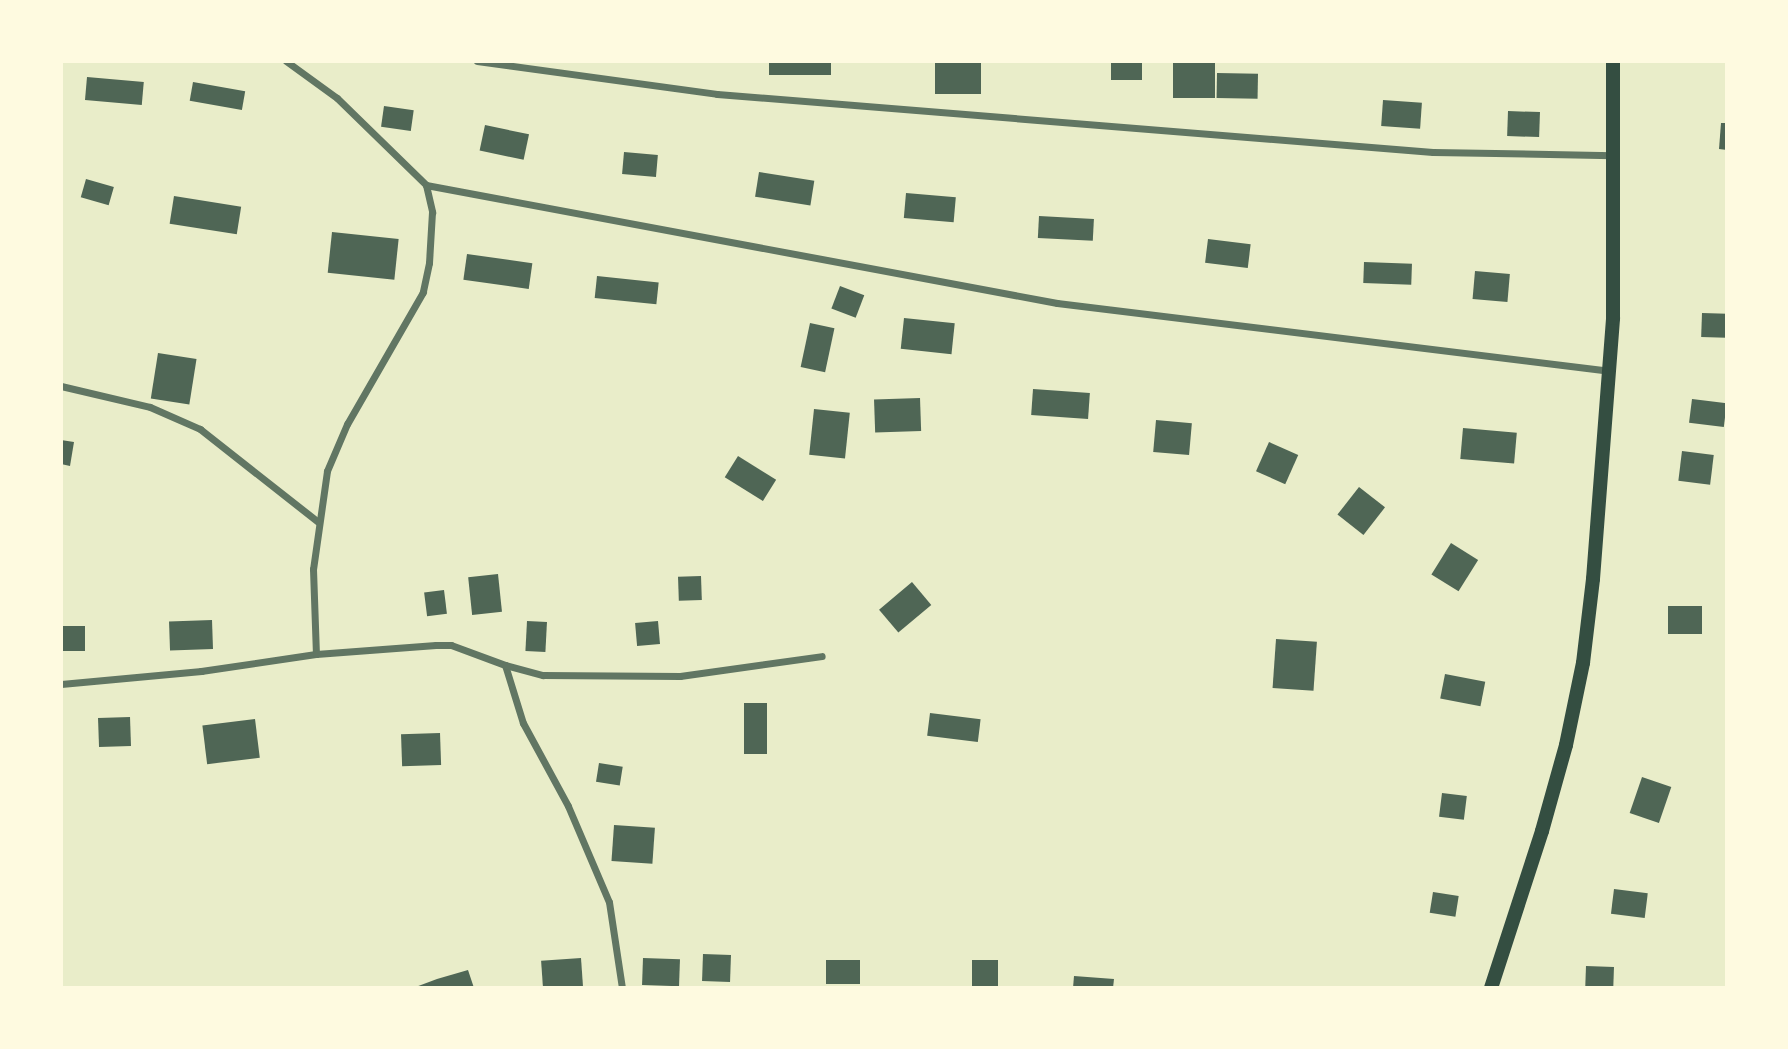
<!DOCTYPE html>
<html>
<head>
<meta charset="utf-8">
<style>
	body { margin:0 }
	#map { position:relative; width:1788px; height:1049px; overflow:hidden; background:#e9edc9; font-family:Mulish,sans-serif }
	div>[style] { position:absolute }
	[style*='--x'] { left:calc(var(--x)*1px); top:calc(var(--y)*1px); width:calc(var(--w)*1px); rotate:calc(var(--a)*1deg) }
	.building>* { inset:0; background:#4f6655; transform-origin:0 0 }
	.minor>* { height:7px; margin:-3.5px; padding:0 3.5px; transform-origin:3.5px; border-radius:3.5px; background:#617663 }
	.primary>* { height:14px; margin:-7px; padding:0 7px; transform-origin:7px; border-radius:7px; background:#344e41 }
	span { translate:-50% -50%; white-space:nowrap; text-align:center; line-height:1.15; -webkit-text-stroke:5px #fefae0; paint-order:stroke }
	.frame { position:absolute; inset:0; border:63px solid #fefae0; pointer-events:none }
</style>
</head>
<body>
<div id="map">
	<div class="building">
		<i style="left:769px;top:61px;width:62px;height:14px"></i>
		<i style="left:935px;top:61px;width:46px;height:33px"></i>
		<i style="left:1111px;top:61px;width:31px;height:19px"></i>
		<i style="left:1173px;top:61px;width:42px;height:37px"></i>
		<i style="left:1217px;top:73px;width:41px;height:25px;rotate:1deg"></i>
		<i style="left:87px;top:77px;width:57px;height:23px;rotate:5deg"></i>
		<i style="left:193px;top:82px;width:53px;height:19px;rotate:10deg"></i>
		<i style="left:1383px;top:100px;width:39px;height:26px;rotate:4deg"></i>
		<i style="left:384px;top:106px;width:30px;height:21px;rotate:8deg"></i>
		<i style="left:1508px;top:111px;width:32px;height:25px;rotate:2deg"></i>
		<i style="clip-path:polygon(1721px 123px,1727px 123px,1727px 150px,1719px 149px)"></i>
		<i style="left:485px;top:125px;width:45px;height:26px;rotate:12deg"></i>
		<i style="left:624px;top:152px;width:34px;height:22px;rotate:5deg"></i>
		<i style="left:759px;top:172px;width:56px;height:25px;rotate:9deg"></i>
		<i style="left:86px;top:179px;width:29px;height:19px;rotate:16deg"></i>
		<i style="left:906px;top:193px;width:50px;height:25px;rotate:5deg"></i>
		<i style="left:174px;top:196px;width:68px;height:28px;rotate:9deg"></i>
		<i style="left:1039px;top:216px;width:55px;height:22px;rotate:3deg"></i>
		<i style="left:332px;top:232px;width:67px;height:41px;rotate:6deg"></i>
		<i style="left:1208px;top:239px;width:43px;height:24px;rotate:7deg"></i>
		<i style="left:467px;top:254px;width:66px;height:26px;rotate:8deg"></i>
		<i style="left:1364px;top:262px;width:48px;height:21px;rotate:2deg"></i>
		<i style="left:1475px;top:271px;width:35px;height:28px;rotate:5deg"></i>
		<i style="left:597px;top:276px;width:62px;height:22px;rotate:6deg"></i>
		<i style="left:840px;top:286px;width:26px;height:24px;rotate:21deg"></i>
		<i style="left:1702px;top:313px;width:25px;height:24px;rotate:2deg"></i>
		<i style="left:904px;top:318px;width:51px;height:31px;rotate:6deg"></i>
		<i style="left:810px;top:323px;width:25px;height:45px;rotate:12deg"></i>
		<i style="left:158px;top:353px;width:39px;height:46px;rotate:9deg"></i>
		<i style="left:1033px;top:389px;width:57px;height:26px;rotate:4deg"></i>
		<i style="left:920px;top:398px;width:33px;height:46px;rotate:88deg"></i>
		<i style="left:1692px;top:399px;width:35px;height:24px;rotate:7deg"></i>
		<i style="left:814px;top:409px;width:36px;height:46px;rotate:6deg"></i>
		<i style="left:1156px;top:420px;width:36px;height:32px;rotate:5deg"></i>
		<i style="left:1463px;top:428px;width:54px;height:31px;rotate:5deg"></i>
		<i style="clip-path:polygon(61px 440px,74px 442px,70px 466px,61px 464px)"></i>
		<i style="left:1269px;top:442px;width:32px;height:32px;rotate:24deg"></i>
		<i style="left:1682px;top:451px;width:32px;height:30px;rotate:7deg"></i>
		<i style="left:738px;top:456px;width:45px;height:25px;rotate:32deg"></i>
		<i style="left:1359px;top:487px;width:33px;height:35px;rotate:38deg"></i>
		<i style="left:1451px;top:543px;width:32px;height:37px;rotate:32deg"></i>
		<i style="left:498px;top:574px;width:38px;height:30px;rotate:84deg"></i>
		<i style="left:701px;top:576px;width:24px;height:23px;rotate:88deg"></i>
		<i style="left:912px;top:582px;width:30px;height:43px;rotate:50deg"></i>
		<i style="left:444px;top:590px;width:24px;height:20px;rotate:83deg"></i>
		<i style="left:1668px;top:606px;width:34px;height:28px"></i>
		<i style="left:212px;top:620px;width:29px;height:43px;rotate:88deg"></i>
		<i style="left:527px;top:621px;width:20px;height:30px;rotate:3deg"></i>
		<i style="left:658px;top:621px;width:23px;height:23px;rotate:85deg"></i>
		<i style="left:61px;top:626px;width:24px;height:25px"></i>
		<i style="left:1276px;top:639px;width:41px;height:49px;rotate:4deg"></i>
		<i style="left:1445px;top:674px;width:41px;height:25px;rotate:11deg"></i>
		<i style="left:767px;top:703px;width:51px;height:23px;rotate:90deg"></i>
		<i style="left:930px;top:713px;width:51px;height:23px;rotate:7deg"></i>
		<i style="left:130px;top:717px;width:29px;height:32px;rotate:88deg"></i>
		<i style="left:255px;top:719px;width:39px;height:53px;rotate:83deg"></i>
		<i style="left:440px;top:733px;width:32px;height:39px;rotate:88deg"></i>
		<i style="left:599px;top:763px;width:24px;height:19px;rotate:9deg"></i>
		<i style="left:1642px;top:777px;width:31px;height:38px;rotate:19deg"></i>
		<i style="left:1442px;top:793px;width:25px;height:24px;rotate:7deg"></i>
		<i style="left:614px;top:825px;width:41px;height:36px;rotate:4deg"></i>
		<i style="left:1614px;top:889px;width:34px;height:25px;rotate:7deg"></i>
		<i style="left:1433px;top:892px;width:26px;height:21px;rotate:9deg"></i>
		<i style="left:703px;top:954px;width:28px;height:27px;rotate:2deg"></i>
		<i style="left:581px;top:958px;width:28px;height:40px;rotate:86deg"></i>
		<i style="left:643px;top:958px;width:37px;height:27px;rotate:2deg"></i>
		<i style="left:826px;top:960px;width:34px;height:24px"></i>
		<i style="left:972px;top:960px;width:26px;height:28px"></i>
		<i style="left:1586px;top:966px;width:28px;height:22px;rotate:2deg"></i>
		<i style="clip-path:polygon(468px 970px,474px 988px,413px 988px,437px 979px)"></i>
		<i style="clip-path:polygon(1074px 976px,1114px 979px,1113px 988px,1073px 988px)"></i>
	</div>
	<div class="minor">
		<i style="--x:286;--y:61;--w:63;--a:36"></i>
		<i style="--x:337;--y:98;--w:124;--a:44.3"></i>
		<i style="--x:426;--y:185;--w:28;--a:77"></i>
		<i style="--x:432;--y:212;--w:51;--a:93.4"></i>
		<i style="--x:429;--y:263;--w:30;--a:102"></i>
		<i style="--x:423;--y:292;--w:152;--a:119.9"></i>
		<i style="--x:347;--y:424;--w:51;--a:113.1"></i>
		<i style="--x:327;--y:471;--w:99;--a:98.1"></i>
		<i style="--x:313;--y:569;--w:85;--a:88"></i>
		<i style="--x:477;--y:61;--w:242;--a:7.8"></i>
		<i style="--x:717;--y:94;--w:718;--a:4.63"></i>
		<i style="--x:1433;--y:152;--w:180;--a:1"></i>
		<i style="--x:426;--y:185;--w:642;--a:10.59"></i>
		<i style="--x:1057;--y:303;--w:558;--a:7"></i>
		<i style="--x:61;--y:386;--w:91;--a:13.3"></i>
		<i style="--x:150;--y:407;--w:55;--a:23.7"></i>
		<i style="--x:200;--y:429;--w:150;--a:38.2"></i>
		<i style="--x:505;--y:665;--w:61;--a:72.8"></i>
		<i style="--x:523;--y:723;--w:94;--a:61.5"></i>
		<i style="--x:568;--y:806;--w:104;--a:66.9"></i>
		<i style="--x:609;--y:902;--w:87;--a:81.4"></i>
		<i style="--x:61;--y:684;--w:141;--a:-5.3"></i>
		<i style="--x:201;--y:671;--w:116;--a:-8.4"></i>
		<i style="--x:316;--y:654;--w:120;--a:-4.3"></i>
		<i style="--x:436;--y:645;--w:15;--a:0"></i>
		<i style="--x:451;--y:645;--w:58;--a:20.3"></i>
		<i style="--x:505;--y:665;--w:39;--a:15"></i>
		<i style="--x:543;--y:675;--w:137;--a:0.4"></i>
		<i style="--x:680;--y:676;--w:143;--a:-8"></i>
	</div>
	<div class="primary">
		<i style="--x:1491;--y:988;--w:165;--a:-72"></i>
		<i style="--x:1542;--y:831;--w:89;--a:-74.4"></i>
		<i style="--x:1566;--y:745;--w:84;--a:-78.3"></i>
		<i style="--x:1583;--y:663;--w:85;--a:-83.2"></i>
		<i style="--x:1593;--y:579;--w:262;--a:-85.6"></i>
		<i style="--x:1613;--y:318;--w:257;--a:-90"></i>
	</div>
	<div class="frame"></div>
</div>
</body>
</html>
